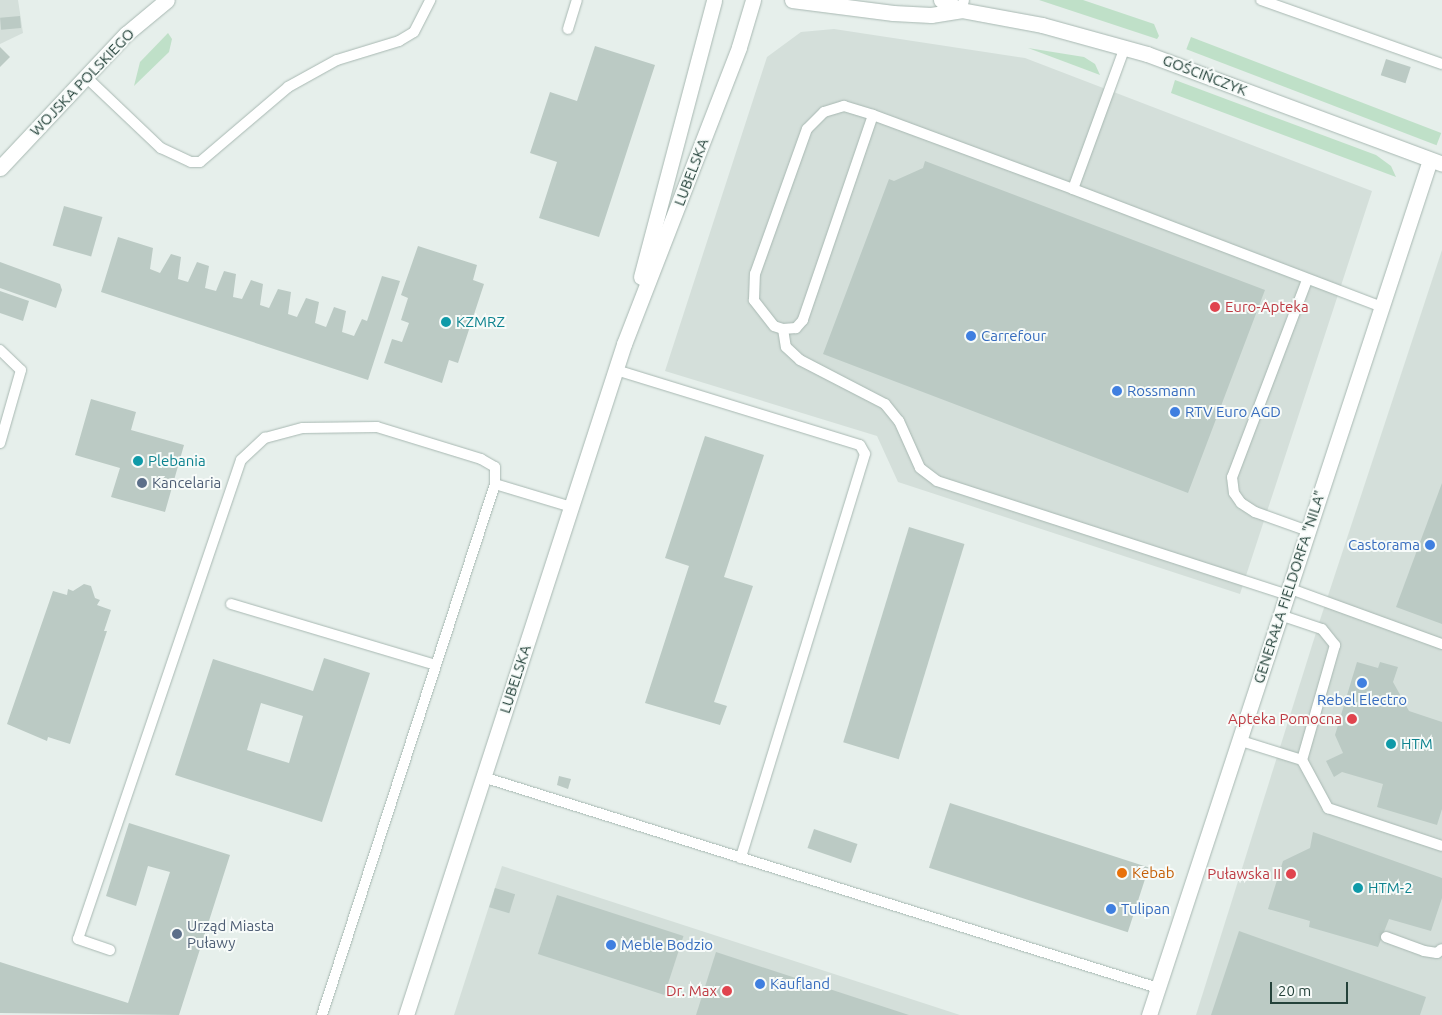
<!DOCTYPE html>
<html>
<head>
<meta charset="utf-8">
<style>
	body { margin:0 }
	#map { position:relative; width:1442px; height:1015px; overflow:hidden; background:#e6efeb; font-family:Ubuntu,sans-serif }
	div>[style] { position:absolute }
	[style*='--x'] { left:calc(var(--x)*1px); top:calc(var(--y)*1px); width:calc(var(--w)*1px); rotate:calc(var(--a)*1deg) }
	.built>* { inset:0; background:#d4dfda }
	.green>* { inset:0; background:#bfe0c8; transform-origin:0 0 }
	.building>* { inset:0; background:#bbcac4; transform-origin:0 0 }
	.roads { filter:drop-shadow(0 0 1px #a8b8b2) drop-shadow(0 0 1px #a8b8b2) }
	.service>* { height:10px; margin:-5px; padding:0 5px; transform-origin:5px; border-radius:5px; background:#fff }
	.minor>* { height:15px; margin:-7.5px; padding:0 7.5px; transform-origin:7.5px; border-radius:7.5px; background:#fff }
	.tertiary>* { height:15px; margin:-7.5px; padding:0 7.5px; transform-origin:7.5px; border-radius:7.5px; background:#fff }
	.secondary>* { height:15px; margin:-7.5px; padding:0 7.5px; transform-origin:7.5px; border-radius:7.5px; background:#fff }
	.dots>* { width:14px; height:14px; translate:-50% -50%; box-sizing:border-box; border:2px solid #f7fbf9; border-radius:50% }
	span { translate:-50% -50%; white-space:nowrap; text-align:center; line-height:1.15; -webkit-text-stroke:4px #f7fbf9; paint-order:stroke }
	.street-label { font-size:15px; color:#24423a }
	.health-label { font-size:15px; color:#be3a42 }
	.left { translate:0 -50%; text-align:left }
	.right { translate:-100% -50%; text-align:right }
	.culture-label { font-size:15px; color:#0d838f }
	.shop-label { font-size:15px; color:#366cbe }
	.service-label { font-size:15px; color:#4e5e75 }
	.food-label { font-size:15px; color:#c56008 }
	.scale { position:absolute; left:1270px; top:982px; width:78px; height:22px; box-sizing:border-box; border:2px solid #24423a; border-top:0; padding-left:6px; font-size:15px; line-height:18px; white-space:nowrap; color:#24423a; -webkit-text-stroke:4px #f7fbf9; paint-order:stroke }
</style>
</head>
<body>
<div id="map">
	<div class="built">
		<i style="clip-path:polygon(0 0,18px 0,23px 33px,0 44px)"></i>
		<i style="clip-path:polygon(834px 29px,1025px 58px,1372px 191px,1240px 594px,898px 482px,877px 436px,665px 371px,767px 57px,801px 32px)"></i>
		<i style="clip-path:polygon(1442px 250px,1442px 1015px,1196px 1015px,1320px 620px)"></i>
		<i style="clip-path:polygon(502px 866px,960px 1015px,454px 1015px)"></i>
	</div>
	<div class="green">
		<i style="clip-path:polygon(1039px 0,1083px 0,1154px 24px,1159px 36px,1157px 39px)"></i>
		<i style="clip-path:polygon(168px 33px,172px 39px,169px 52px,134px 86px,140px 62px)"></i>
		<i style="left:1191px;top:37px;width:268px;height:13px;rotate:21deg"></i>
		<i style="clip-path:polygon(1028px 48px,1084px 57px,1095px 64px,1100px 75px)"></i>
		<i style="clip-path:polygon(1175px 80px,1376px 155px,1391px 166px,1396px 177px,1171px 93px)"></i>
	</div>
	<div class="building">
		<i style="left:20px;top:16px;width:12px;height:20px;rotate:85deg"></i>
		<i style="clip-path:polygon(595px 46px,655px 65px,599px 237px,539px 218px,557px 162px,530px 153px,550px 92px,577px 101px)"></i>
		<i style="clip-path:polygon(0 47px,10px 57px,0 67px)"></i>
		<i style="left:1386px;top:59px;width:26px;height:17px;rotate:18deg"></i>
		<i style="clip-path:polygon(925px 161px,1265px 290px,1188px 493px,823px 354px,889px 179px,894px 181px,923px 168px)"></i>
		<i style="left:64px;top:206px;width:40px;height:41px;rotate:16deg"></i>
		<i style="clip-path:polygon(118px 237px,153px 248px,150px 269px,160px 273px,171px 254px,181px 257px,178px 279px,188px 282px,197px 262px,209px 266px,205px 288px,216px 291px,224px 271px,236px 274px,233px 297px,242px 299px,251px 280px,263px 284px,260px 305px,269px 308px,278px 289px,291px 292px,288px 314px,297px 317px,306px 298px,319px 302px,315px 323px,326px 327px,334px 307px,346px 311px,342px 332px,354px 336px,362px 319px,367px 321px,382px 276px,400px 281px,368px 380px,101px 292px)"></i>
		<i style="clip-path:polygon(418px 246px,477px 265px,473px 280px,484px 284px,458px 363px,449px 360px,442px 383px,384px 363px,392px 339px,402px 342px,409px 323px,401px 320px,408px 298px,401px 295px)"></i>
		<i style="clip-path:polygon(0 262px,60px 284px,62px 290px,56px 308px,0 288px)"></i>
		<i style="clip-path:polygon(0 291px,29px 301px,23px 321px,0 313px)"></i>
		<i style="clip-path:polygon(91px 399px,136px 412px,131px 430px,184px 445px,165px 512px,111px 497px,120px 468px,75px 455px)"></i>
		<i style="clip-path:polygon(705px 436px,764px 455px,724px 577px,753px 586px,714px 702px,727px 706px,720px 725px,645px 703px,689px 566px,665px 558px)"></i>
		<i style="clip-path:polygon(1442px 483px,1442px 624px,1396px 607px)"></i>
		<i style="left:909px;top:527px;width:58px;height:225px;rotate:17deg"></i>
		<i style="clip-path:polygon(84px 584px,91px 586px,95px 598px,100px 600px,97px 605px,111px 610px,104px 631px,107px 631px,70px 744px,48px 737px,47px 741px,7px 724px,53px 591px,67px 595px,68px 589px,73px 591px)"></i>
		<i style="clip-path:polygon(evenodd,324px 658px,370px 673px,322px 822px,175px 775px,213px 659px,313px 691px,324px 658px,261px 703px,303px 716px,289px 763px,247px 750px,261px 703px)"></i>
		<i style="clip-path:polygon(1357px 662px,1378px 668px,1380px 662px,1398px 667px,1393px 682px,1409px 711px,1442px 722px,1442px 809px,1437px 825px,1377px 807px,1383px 784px,1342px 772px,1334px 777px,1326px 761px,1343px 753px,1335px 735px)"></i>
		<i style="clip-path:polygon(559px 776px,571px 779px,568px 789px,557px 785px)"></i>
		<i style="left:950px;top:803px;width:209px;height:68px;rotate:18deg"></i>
		<i style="clip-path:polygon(129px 823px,230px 855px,179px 1015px,0 1013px,0 962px,128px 1003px,170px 872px,148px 866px,136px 906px,106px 896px)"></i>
		<i style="left:814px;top:829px;width:46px;height:20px;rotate:19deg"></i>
		<i style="clip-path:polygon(1313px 832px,1442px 878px,1442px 898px,1431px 931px,1389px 919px,1378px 947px,1309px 927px,1310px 921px,1268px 909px,1283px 861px,1310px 848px)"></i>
		<i style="left:495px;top:888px;width:21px;height:20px;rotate:17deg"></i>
		<i style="left:557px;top:895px;width:133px;height:62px;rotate:18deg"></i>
		<i style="clip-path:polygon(1239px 931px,1426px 997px,1420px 1015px,1211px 1015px)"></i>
		<i style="clip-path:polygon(716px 952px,909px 1015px,696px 1015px)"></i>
	</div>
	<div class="roads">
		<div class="service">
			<i style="--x:1261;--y:0;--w:192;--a:19.5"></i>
			<i style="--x:961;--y:10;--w:10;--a:-73"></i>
			<i style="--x:568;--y:29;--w:30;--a:-73"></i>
			<i style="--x:85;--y:76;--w:105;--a:43.5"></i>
			<i style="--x:161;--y:148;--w:33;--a:25"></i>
			<i style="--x:191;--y:162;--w:9;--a:0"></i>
			<i style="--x:200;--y:162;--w:116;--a:-40.4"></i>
			<i style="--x:288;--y:87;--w:56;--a:-28.9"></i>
			<i style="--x:337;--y:60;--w:65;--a:-17"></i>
			<i style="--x:399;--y:41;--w:17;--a:-31"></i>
			<i style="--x:414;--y:32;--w:36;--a:-63"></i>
			<i style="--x:873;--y:115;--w:217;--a:108.9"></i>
			<i style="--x:803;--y:320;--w:11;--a:131"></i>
			<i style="--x:796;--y:328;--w:13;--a:176"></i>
			<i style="--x:783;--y:329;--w:9;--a:-162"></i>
			<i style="--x:774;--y:326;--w:33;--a:-128"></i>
			<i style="--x:754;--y:300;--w:26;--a:-88"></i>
			<i style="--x:755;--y:274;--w:154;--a:-70.3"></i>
			<i style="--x:807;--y:129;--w:24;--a:-45"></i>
			<i style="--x:824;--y:112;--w:21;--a:-17"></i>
			<i style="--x:844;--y:106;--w:30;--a:17"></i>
			<i style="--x:873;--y:115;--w:213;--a:20.3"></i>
			<i style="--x:1073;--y:189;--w:331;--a:20.9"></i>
			<i style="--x:1073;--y:189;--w:151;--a:-69.9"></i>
			<i style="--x:1307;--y:280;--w:211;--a:110.8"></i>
			<i style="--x:1232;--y:477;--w:16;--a:83"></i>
			<i style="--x:1234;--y:493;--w:12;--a:55"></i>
			<i style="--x:1241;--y:503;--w:17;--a:33"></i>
			<i style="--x:1255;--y:512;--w:56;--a:19.7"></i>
			<i style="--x:783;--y:329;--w:18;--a:81"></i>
			<i style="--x:786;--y:347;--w:19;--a:43"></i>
			<i style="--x:800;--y:360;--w:96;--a:27.4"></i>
			<i style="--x:885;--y:404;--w:22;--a:51"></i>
			<i style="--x:899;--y:421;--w:51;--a:65.9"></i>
			<i style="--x:920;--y:468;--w:21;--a:37"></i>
			<i style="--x:937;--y:481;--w:368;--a:18"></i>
			<i style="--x:0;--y:350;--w:29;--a:44"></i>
			<i style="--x:21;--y:370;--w:76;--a:106"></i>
			<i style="--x:616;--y:370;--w:255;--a:17.1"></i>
			<i style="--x:860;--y:445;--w:10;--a:61"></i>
			<i style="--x:865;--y:454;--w:423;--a:107.1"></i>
			<i style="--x:1288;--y:588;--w:164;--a:20"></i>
			<i style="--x:231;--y:604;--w:213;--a:16.6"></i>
			<i style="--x:1280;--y:615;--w:44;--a:18.4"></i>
			<i style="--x:1322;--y:629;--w:21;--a:51"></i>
			<i style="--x:1335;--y:645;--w:120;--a:106"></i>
			<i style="--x:1238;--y:740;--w:67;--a:17.4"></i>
			<i style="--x:1302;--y:760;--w:55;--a:61.6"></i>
			<i style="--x:1328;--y:808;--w:120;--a:18.4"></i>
			<i style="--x:483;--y:777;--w:707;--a:17.36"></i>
			<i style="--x:1386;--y:937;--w:40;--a:20.2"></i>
			<i style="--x:1424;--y:951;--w:13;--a:9"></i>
			<i style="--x:1437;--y:953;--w:6;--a:-39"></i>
			<i style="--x:110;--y:950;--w:34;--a:-161"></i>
			<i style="--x:78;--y:939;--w:506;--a:-71.21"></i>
			<i style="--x:241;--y:460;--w:33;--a:-43"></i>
			<i style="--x:265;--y:438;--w:39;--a:-15"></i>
			<i style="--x:303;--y:428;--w:74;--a:-0.8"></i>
			<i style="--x:377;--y:427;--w:109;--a:17.1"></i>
			<i style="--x:481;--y:459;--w:16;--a:30"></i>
			<i style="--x:495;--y:467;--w:17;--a:90"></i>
			<i style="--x:322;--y:1015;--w:558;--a:-71.95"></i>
			<i style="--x:495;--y:484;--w:79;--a:16.8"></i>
		</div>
		<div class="minor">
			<i style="--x:1149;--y:1015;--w:900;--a:-71.81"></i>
		</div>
		<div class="tertiary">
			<i style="--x:792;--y:0;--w:102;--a:7.3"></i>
			<i style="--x:893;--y:13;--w:38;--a:3"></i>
			<i style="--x:931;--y:15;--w:30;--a:-9"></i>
			<i style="--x:941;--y:0;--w:22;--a:27"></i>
			<i style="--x:961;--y:10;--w:82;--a:10.5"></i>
			<i style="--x:1042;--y:25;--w:109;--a:15.4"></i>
			<i style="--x:1147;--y:54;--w:315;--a:20.4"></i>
			<i style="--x:0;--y:168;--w:184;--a:-46.8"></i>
			<i style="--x:126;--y:34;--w:53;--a:-39.7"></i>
		</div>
		<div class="secondary">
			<i style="--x:641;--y:277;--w:286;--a:-75.2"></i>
			<i style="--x:406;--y:1015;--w:706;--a:-72"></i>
			<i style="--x:624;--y:344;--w:318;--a:-68.8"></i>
			<i style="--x:739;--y:47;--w:49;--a:-73.4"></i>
		</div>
	</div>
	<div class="dots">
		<i style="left:1215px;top:307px;background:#e0444e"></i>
		<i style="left:446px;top:322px;background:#0f9aa8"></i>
		<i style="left:971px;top:336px;background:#3f7fe0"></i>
		<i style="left:1117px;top:391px;background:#3f7fe0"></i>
		<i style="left:1175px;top:412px;background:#3f7fe0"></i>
		<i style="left:138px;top:461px;background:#0f9aa8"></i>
		<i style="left:142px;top:483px;background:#5c6f8a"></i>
		<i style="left:1430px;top:545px;background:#3f7fe0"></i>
		<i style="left:1362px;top:683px;background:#3f7fe0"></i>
		<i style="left:1352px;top:719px;background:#e0444e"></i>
		<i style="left:1391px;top:744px;background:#0f9aa8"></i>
		<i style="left:1122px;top:873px;background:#e8710a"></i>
		<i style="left:1291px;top:874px;background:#e0444e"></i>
		<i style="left:1358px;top:888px;background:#0f9aa8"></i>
		<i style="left:1111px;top:909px;background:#3f7fe0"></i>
		<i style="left:177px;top:934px;background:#5c6f8a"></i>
		<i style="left:611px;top:945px;background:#3f7fe0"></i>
		<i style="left:760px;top:984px;background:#3f7fe0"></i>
		<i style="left:727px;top:991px;background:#e0444e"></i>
	</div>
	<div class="street-label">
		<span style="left:1205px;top:75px;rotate:21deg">GOŚCIŃCZYK</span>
		<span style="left:82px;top:82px;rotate:-46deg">WOJSKA POLSKIEGO</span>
		<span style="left:691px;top:172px;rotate:-69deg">LUBELSKA</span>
		<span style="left:1289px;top:587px;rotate:-72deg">GENERAŁA FIELDORFA "NILA"</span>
		<span style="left:515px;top:679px;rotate:-72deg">LUBELSKA</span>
	</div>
	<div class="health-label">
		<span class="left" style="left:1225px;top:307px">Euro-Apteka</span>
		<span class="right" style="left:1342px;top:719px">Apteka Pomocna</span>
		<span class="right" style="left:1281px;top:874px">Puławska II</span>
		<span class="right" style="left:717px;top:991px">Dr. Max</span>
	</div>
	<div class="culture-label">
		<span class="left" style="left:456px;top:322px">KZMRZ</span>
		<span class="left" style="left:148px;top:461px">Plebania</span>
		<span class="left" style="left:1401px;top:744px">HTM</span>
		<span class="left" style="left:1368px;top:888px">HTM-2</span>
	</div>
	<div class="shop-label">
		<span class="left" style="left:981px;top:336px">Carrefour</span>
		<span class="left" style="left:1127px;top:391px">Rossmann</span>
		<span class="left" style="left:1185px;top:412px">RTV Euro AGD</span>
		<span class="right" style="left:1420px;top:545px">Castorama</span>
		<span style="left:1362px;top:700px">Rebel Electro</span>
		<span class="left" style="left:1121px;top:909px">Tulipan</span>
		<span class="left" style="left:621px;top:945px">Meble Bodzio</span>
		<span class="left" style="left:770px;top:984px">Kaufland</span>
	</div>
	<div class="service-label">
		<span class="left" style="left:152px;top:483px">Kancelaria</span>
		<span class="left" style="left:187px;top:934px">Urząd Miasta<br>Puławy</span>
	</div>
	<div class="food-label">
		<span class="left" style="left:1132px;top:873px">Kebab</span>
	</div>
	<div class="scale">20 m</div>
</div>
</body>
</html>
